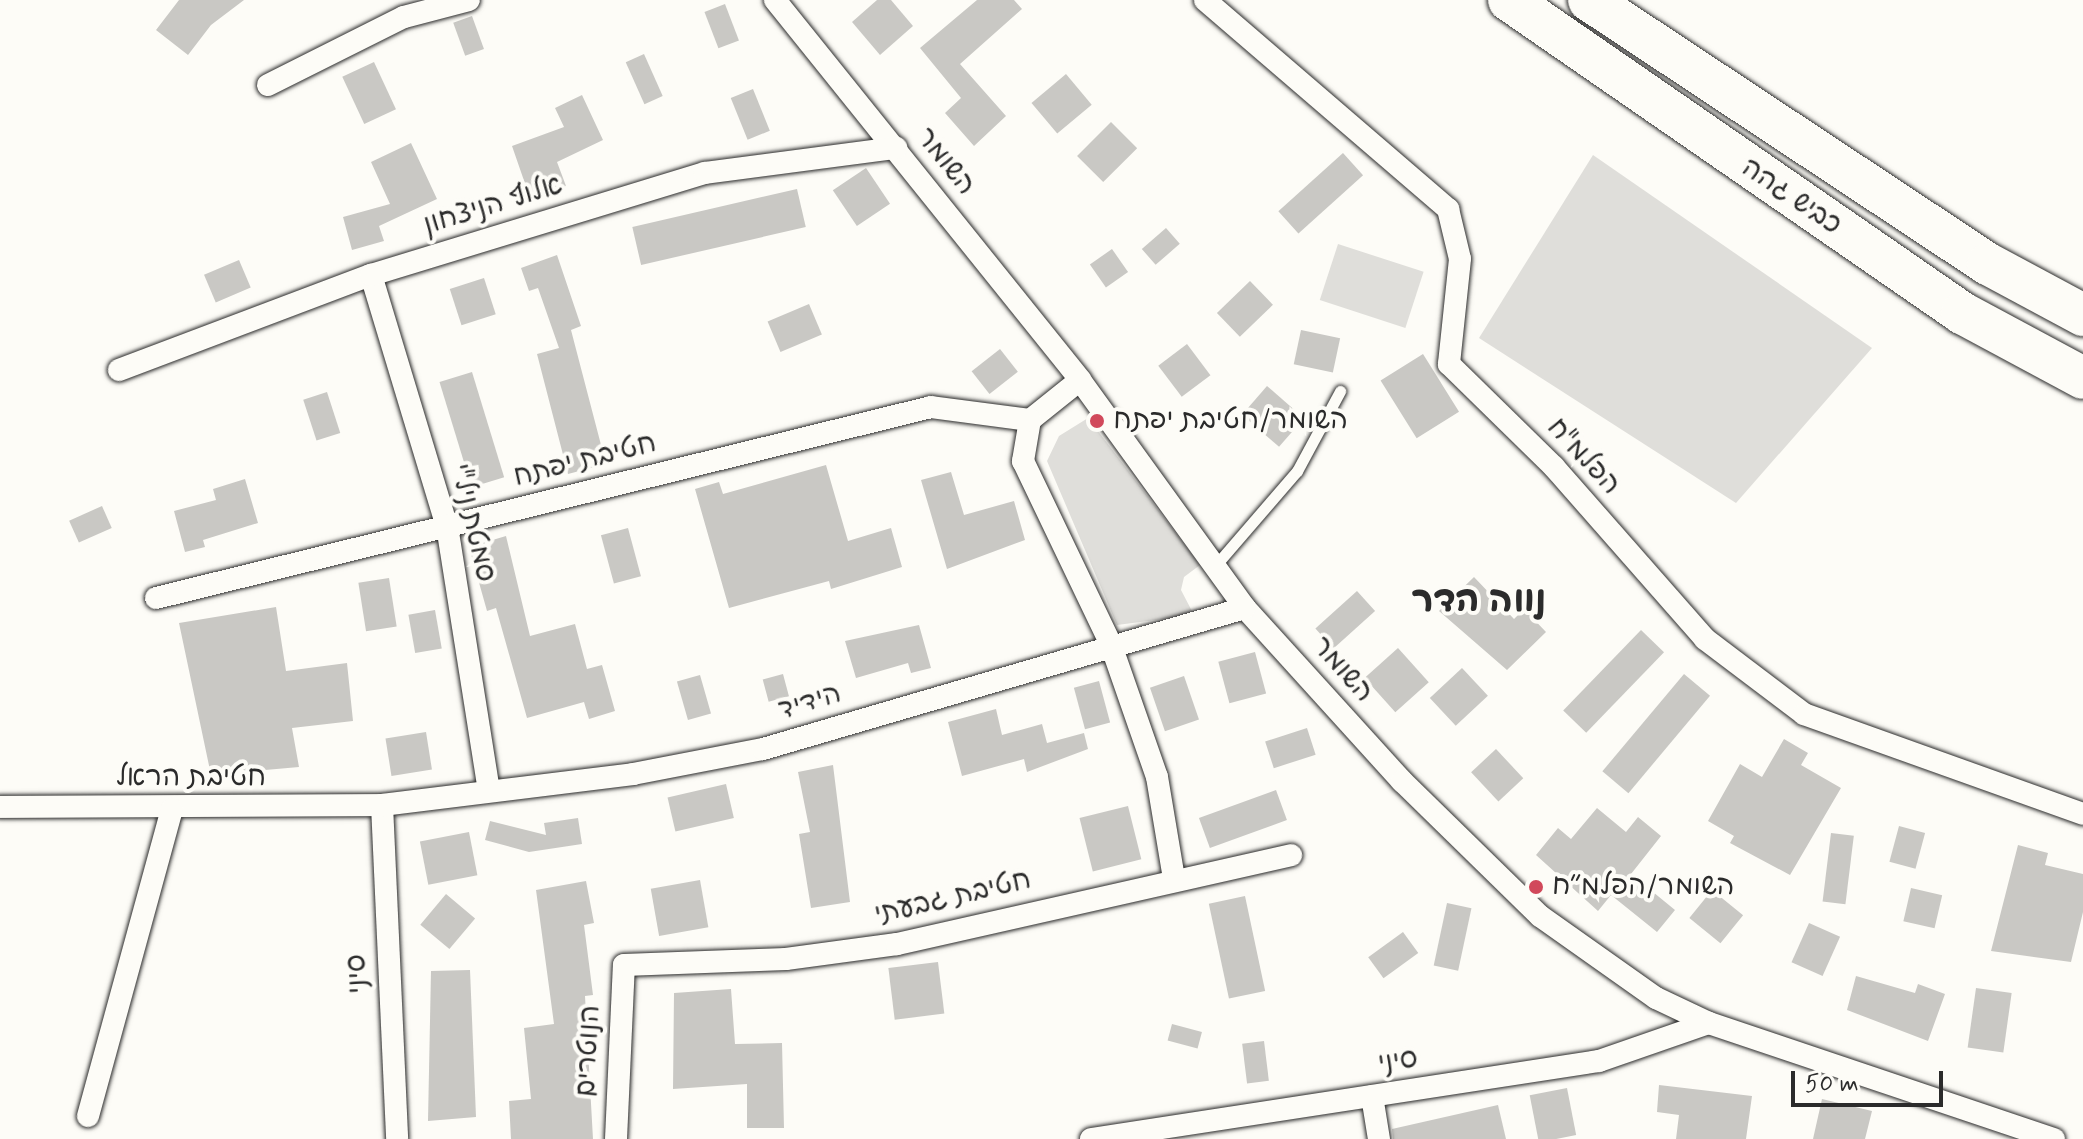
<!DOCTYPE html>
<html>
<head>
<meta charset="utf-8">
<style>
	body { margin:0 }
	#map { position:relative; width:2083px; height:1139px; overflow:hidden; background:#fdfcf7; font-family:Mynerve,"Playpen Sans Hebrew",sans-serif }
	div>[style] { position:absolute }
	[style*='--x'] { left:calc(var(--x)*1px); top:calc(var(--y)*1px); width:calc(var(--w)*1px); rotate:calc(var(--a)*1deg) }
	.green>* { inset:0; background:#dfdeda; transform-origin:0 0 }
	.building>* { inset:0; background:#c9c8c4; transform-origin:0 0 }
	.roads { filter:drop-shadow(0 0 2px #2b2b2b) drop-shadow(0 0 2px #2b2b2b) }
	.lane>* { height:11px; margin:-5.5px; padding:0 5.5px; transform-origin:5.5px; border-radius:5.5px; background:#fdfcf7 }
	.street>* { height:22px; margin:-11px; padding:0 11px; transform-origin:11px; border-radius:11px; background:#fdfcf7 }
	.highway>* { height:42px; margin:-21px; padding:0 21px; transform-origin:21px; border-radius:21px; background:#fdfcf7 }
	.dots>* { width:22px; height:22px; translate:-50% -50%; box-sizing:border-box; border:4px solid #fdfcf7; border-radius:50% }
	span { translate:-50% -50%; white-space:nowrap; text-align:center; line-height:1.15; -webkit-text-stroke:8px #fdfcf7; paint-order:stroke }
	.street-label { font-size:28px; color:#2b2b2b }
	.poi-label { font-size:28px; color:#2b2b2b }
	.left { translate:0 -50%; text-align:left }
	.district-label { font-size:36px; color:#2b2b2b; font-weight:700 }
	.scale { position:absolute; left:1791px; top:1071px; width:152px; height:36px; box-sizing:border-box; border:4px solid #2b2b2b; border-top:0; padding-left:10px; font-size:24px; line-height:28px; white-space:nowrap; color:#2b2b2b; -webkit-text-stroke:6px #fdfcf7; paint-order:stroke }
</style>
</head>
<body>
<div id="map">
	<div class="green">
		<i style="clip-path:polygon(1593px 155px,1872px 348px,1736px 503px,1479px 338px)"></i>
		<i style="left:1338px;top:244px;width:90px;height:59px;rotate:18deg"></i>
		<i style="clip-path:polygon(1088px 418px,1200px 565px,1184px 577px,1181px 590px,1194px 615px,1117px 625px,1047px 461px,1059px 436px)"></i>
	</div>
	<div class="building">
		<i style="clip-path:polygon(179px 0,244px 0,211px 25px,188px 55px,156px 30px)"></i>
		<i style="clip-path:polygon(877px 0,891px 0,913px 26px,880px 55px,852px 22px)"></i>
		<i style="clip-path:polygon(977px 0,1014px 0,1022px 9px,960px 64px,1006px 116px,974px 146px,945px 113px,961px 98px,920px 48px)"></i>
		<i style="left:725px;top:4px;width:39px;height:22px;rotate:69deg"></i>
		<i style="left:472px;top:16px;width:35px;height:20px;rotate:70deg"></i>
		<i style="left:644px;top:54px;width:46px;height:20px;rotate:66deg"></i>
		<i style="left:374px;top:62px;width:52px;height:35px;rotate:65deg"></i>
		<i style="left:1066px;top:74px;width:40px;height:45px;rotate:50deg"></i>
		<i style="left:753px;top:89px;width:45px;height:24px;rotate:68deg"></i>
		<i style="clip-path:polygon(582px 95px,603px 140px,557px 162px,566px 186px,530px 198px,512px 146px,564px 127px,555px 108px)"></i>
		<i style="left:1111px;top:122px;width:37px;height:48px;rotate:45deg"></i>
		<i style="clip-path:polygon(411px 143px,437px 199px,379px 226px,384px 241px,352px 250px,343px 217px,390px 204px,371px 162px)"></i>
		<i style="left:1343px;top:153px;width:30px;height:87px;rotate:48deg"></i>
		<i style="left:866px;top:168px;width:43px;height:40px;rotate:56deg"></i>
		<i style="left:797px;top:189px;width:39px;height:169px;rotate:77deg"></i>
		<i style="left:1166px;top:228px;width:21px;height:32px;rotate:49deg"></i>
		<i style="left:1112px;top:249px;width:28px;height:27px;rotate:55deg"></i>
		<i style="clip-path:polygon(557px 255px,581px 326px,571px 330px,606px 464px,568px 474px,537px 354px,559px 348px,538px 288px,529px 291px,521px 268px)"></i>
		<i style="left:239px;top:260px;width:30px;height:38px;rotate:67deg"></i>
		<i style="left:484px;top:278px;width:38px;height:36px;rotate:72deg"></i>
		<i style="left:1250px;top:281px;width:33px;height:46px;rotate:46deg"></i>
		<i style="left:809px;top:304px;width:33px;height:45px;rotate:67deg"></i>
		<i style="left:1301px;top:330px;width:40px;height:35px;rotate:12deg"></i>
		<i style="left:1187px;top:344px;width:39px;height:36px;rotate:53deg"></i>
		<i style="left:1000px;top:349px;width:29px;height:36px;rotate:52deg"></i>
		<i style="left:1423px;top:354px;width:68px;height:50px;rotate:58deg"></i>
		<i style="left:472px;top:372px;width:110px;height:34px;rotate:73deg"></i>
		<i style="left:1267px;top:386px;width:49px;height:38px;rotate:41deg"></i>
		<i style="left:327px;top:392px;width:43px;height:25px;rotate:72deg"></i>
		<i style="clip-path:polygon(826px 465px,848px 541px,891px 528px,902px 567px,831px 589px,829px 581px,729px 608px,695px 489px,719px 482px,723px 494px)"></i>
		<i style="clip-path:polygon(951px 472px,964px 515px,1014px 501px,1025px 540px,947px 569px,921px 480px)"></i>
		<i style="clip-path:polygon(245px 479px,258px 523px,203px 540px,205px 547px,185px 552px,174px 511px,216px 500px,213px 489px)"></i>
		<i style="left:102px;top:506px;width:24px;height:36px;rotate:66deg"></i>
		<i style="left:628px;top:528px;width:50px;height:28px;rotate:75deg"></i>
		<i style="clip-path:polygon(506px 536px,530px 636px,575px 624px,587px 669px,602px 665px,615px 711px,589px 719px,584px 702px,527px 718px,496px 608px,487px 611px,469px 547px)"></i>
		<i style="clip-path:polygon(1474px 577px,1514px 619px,1524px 609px,1546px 632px,1507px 670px,1439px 611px)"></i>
		<i style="left:389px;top:578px;width:49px;height:31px;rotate:81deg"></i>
		<i style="left:1357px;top:591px;width:27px;height:56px;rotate:48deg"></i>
		<i style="clip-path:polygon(276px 607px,286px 671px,347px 663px,353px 721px,292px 728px,299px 767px,211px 775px,179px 623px)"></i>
		<i style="left:435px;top:610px;width:39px;height:27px;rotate:80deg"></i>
		<i style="clip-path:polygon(919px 625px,931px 668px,911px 673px,908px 663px,856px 678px,845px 641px)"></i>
		<i style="left:1641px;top:630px;width:32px;height:112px;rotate:44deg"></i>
		<i style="left:1398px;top:648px;width:46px;height:45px;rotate:48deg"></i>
		<i style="left:1255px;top:652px;width:43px;height:38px;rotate:75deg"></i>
		<i style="left:1462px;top:668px;width:38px;height:44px;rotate:47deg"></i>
		<i style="left:783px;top:674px;width:23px;height:21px;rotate:75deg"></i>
		<i style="left:1684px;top:674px;width:34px;height:127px;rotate:40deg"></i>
		<i style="left:700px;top:675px;width:40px;height:24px;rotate:74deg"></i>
		<i style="left:1184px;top:676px;width:46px;height:36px;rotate:71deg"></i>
		<i style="left:1099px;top:681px;width:43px;height:26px;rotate:75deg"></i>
		<i style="clip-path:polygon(996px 709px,1002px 735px,1042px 724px,1047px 743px,1084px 733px,1088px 749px,1027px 772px,1024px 759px,962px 776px,948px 722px)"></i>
		<i style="left:1307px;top:728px;width:28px;height:44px;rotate:72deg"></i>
		<i style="left:426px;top:732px;width:38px;height:41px;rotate:81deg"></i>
		<i style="clip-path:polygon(1784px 739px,1808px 753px,1801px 765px,1841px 788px,1790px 875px,1730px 843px,1734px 836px,1708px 821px,1740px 764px,1762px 777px)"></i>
		<i style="left:1496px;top:749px;width:40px;height:34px;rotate:47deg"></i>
		<i style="clip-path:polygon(833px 765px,850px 902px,811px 908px,799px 834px,810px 832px,798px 772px)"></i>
		<i style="left:726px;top:784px;width:35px;height:60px;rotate:77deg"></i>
		<i style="left:1276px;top:790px;width:32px;height:82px;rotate:70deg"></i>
		<i style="left:1128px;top:806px;width:55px;height:50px;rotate:76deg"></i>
		<i style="clip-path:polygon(1597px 808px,1626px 832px,1638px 817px,1661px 836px,1631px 874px,1675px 910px,1657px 932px,1611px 895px,1598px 911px,1536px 855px,1558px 828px,1571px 839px)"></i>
		<i style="clip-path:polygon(578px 818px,582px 844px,529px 852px,485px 840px,490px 821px,546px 835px,544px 823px)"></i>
		<i style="left:1899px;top:826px;width:27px;height:37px;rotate:15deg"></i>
		<i style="left:469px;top:832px;width:44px;height:50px;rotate:79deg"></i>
		<i style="left:1831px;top:833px;width:23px;height:69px;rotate:7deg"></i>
		<i style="clip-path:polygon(2018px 845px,2048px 853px,2045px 865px,2083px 874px,2083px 912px,2071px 962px,1991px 951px)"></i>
		<i style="left:700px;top:880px;width:48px;height:50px;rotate:80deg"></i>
		<i style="clip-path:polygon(586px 881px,594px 923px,584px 925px,593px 995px,585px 996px,593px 1139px,511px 1139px,509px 1101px,531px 1099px,524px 1028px,554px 1024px,536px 890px)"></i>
		<i style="left:1911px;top:888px;width:32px;height:34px;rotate:13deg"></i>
		<i style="left:1712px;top:890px;width:40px;height:36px;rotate:39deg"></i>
		<i style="left:446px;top:894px;width:38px;height:40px;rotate:40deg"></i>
		<i style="left:1245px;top:896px;width:97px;height:37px;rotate:78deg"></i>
		<i style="left:1447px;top:903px;width:25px;height:64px;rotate:12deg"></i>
		<i style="left:1809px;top:923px;width:34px;height:43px;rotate:24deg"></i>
		<i style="left:1403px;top:932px;width:26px;height:43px;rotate:54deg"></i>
		<i style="left:938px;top:962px;width:52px;height:50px;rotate:83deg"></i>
		<i style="clip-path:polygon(470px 970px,476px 1117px,428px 1121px,431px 971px)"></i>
		<i style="clip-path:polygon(1856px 976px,1915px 993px,1918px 984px,1945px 994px,1928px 1041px,1847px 1010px)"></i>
		<i style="left:1976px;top:988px;width:36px;height:60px;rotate:8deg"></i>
		<i style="clip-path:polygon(731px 989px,735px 1044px,782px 1043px,784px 1128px,747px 1128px,747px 1084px,673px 1089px,674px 993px)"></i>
		<i style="left:1172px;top:1024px;width:31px;height:17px;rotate:15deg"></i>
		<i style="left:1264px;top:1041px;width:40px;height:22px;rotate:83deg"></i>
		<i style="clip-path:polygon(1659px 1085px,1752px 1096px,1746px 1139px,1676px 1139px,1679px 1115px,1657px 1112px)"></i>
		<i style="left:1567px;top:1088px;width:48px;height:38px;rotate:79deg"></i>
		<i style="clip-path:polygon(1822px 1099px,1872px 1111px,1865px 1139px,1813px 1139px)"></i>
		<i style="clip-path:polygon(1498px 1105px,1506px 1139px,1393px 1139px,1392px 1129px)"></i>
	</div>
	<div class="roads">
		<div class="lane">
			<i style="--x:1215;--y:566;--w:125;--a:-49.2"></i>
			<i style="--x:1297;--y:471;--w:91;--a:-61.7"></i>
		</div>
		<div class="street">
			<i style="--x:775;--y:0;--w:487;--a:51.2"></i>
			<i style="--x:1080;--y:380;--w:281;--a:54.1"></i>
			<i style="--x:1245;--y:608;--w:234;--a:47.8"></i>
			<i style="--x:1402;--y:781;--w:193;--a:44.4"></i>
			<i style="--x:1540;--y:916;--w:142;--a:35.3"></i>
			<i style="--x:1656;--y:998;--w:59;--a:25.3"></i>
			<i style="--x:1709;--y:1023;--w:364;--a:18.6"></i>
			<i style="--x:1205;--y:0;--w:321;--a:40.7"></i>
			<i style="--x:1448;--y:209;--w:51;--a:76.5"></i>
			<i style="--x:1460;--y:259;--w:106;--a:96"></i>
			<i style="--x:1449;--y:364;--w:147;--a:44.4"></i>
			<i style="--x:1554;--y:467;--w:229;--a:48.7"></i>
			<i style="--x:1705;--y:639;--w:124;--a:37.1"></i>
			<i style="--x:1804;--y:714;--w:296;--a:19.7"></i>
			<i style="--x:268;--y:85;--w:152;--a:-26.6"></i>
			<i style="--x:404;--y:17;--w:67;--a:-14.7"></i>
			<i style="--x:371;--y:275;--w:262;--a:73.2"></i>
			<i style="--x:447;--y:526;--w:267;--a:81"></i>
			<i style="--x:119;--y:370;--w:269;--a:-20.7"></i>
			<i style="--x:371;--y:275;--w:349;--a:-17"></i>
			<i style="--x:705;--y:173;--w:193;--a:-7.5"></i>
			<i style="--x:1080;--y:380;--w:64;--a:141.3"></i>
			<i style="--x:1030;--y:420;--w:42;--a:99.7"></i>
			<i style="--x:1023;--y:461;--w:204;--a:64.4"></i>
			<i style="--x:1111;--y:645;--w:140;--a:70.8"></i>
			<i style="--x:1157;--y:777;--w:103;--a:80.5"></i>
			<i style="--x:156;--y:598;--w:798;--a:-13.84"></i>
			<i style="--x:931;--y:407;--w:100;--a:7.5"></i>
			<i style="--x:382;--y:805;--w:334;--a:87.4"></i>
			<i style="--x:0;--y:807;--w:382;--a:-0.3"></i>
			<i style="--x:382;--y:805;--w:253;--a:-7"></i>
			<i style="--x:633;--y:774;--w:132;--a:-10.9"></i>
			<i style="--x:763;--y:749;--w:502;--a:-16.31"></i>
			<i style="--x:1372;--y:1096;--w:44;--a:80.8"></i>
			<i style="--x:88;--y:1116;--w:318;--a:-74.7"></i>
			<i style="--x:616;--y:1139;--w:174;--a:-87.4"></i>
			<i style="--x:624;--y:965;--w:162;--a:-2.1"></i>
			<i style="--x:786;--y:959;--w:112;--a:-7.7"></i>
			<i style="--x:897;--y:944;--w:404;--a:-12.7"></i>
			<i style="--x:1091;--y:1139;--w:514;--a:-8.73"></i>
			<i style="--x:1599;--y:1061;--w:116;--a:-19.1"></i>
		</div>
		<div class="highway">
			<i style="--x:1509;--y:0;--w:551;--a:34.64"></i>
			<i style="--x:1962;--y:313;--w:137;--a:28.2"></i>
			<i style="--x:1589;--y:0;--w:478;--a:33.5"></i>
			<i style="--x:1988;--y:264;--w:108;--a:28.2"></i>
		</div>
	</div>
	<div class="dots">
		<i style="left:1097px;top:421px;background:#d1495b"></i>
		<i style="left:1536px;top:887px;background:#d1495b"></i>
	</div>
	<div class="street-label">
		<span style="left:945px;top:162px;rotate:51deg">השומר</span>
		<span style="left:1791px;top:197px;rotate:34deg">כביש גהה</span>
		<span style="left:493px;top:206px;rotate:-17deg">אלוף הניצחון</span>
		<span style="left:1583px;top:457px;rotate:47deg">הפלמ"ח</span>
		<span style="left:585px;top:461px;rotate:-14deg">חטיבת יפתח</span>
		<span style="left:472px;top:523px;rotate:77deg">סמטת ניל"י</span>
		<span style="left:1342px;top:670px;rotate:48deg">השומר</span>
		<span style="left:810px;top:703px;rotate:-17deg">הידיד</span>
		<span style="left:191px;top:778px">חטיבת הראל</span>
		<span style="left:953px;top:898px;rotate:-13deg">חטיבת גבעתי</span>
		<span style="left:358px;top:974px;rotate:-93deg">סיני</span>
		<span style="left:589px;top:1051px;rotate:-87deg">הנוטרים</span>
		<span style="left:1398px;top:1062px;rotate:-9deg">סיני</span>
	</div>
	<div class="poi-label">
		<span class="left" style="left:1113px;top:421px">השומר/חטיבת יפתח</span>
		<span class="left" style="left:1552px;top:887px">השומר/הפלמ״ח</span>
	</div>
	<div class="district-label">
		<span style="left:1479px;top:602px">נווה הדר</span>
	</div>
	<div class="scale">50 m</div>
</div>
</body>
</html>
